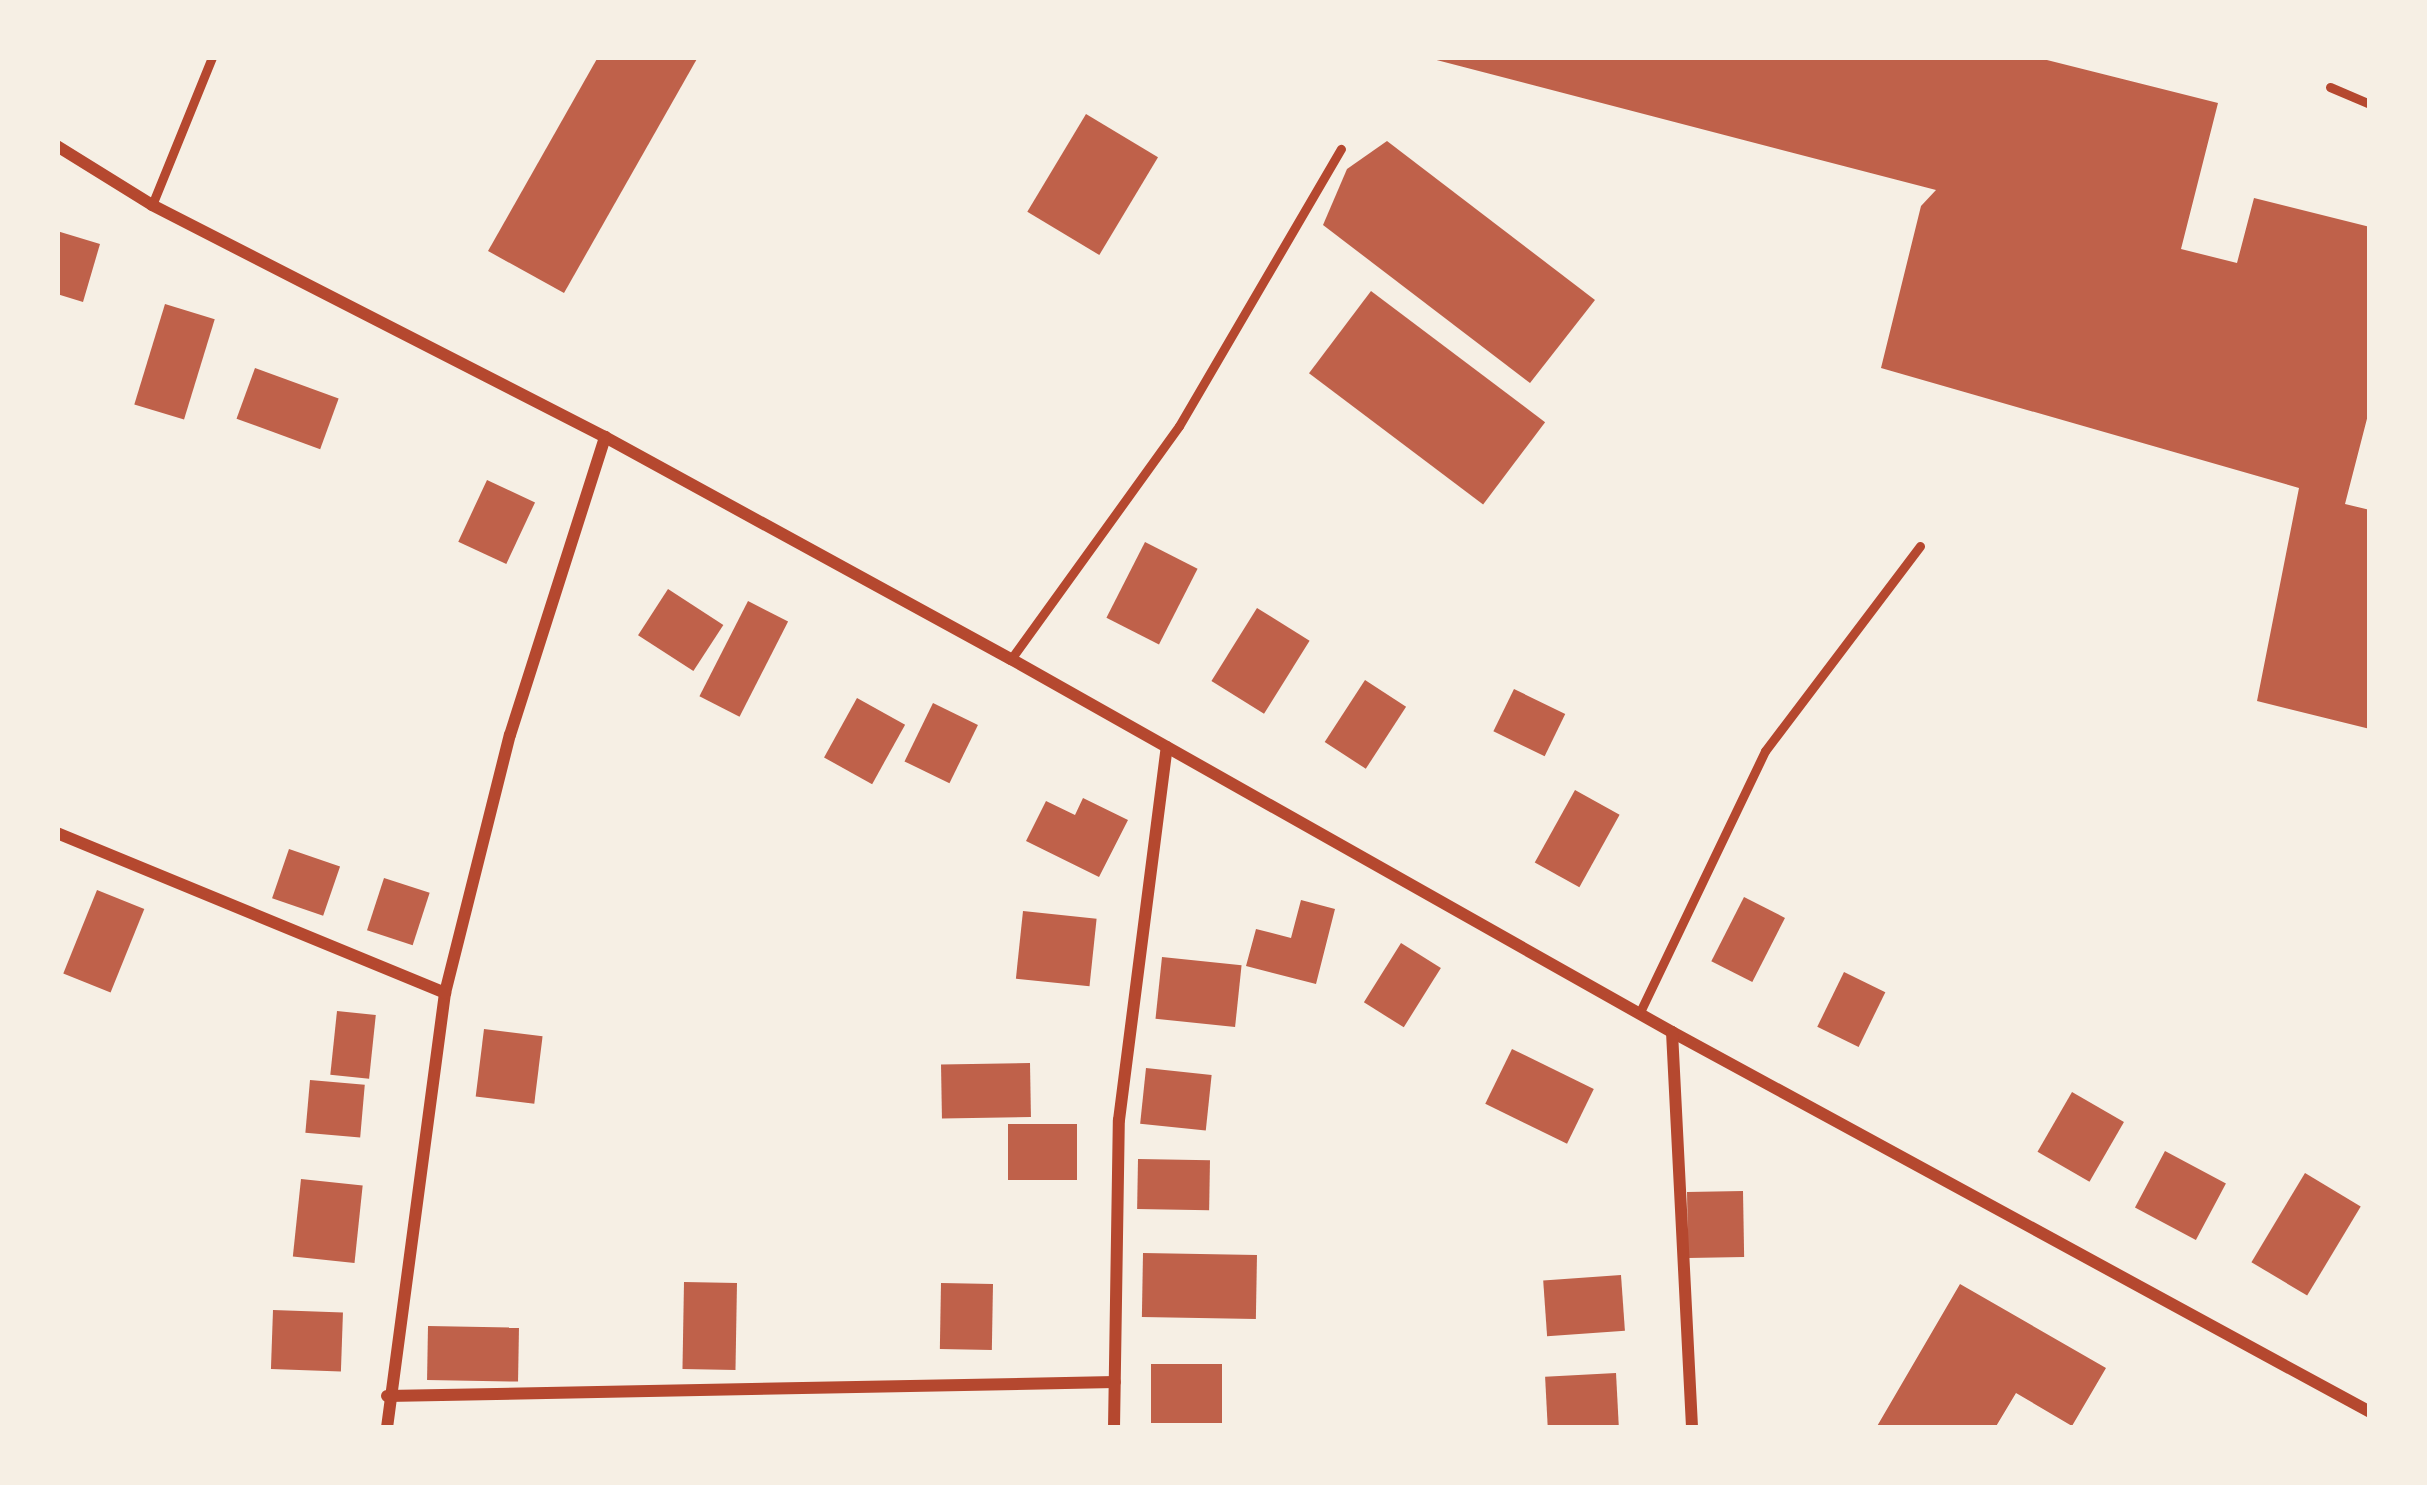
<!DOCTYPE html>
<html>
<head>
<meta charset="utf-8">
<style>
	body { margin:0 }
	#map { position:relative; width:2427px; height:1485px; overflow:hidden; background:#f6efe4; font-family:"Sofia Sans Condensed",sans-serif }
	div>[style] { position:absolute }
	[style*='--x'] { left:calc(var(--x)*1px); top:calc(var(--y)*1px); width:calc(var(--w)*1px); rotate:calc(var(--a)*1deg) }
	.building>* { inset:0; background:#bf614a; transform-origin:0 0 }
	.service>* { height:9px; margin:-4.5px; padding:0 4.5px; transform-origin:4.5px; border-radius:4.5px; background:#b5482f }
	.minor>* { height:12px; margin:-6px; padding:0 6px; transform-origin:6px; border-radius:6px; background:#b5482f }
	span { translate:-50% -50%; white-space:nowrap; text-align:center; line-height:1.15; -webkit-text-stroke:9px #f6efe4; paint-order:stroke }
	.frame { position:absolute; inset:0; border:60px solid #f6efe4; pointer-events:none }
</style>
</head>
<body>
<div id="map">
	<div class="building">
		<i style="clip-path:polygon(598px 57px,698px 57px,564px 293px,488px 251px)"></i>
		<i style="clip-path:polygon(1425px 57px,2035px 57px,2218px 103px,2181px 249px,2237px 263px,2254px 198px,2370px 227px,2370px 407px,2345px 504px,2370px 510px,2370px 729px,2257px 701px,2299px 488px,1881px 368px,1921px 206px,1936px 190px)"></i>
		<i style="left:1086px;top:114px;width:84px;height:114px;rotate:31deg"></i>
		<i style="clip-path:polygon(1387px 141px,1595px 300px,1530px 383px,1323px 225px,1347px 169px)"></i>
		<i style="clip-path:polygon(57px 231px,100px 244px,83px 302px,57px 294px)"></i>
		<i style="left:1371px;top:291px;width:218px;height:103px;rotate:37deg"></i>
		<i style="left:165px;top:304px;width:52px;height:105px;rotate:17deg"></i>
		<i style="left:255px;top:368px;width:89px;height:54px;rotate:20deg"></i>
		<i style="left:487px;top:480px;width:53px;height:68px;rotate:25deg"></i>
		<i style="left:1145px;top:542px;width:59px;height:85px;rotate:27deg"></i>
		<i style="left:668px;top:589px;width:66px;height:55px;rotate:33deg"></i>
		<i style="left:748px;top:601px;width:45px;height:107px;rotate:27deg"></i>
		<i style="left:1257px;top:608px;width:62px;height:86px;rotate:32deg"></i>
		<i style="left:1365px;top:680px;width:49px;height:74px;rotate:33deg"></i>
		<i style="left:1514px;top:689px;width:57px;height:47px;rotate:26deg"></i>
		<i style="left:857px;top:698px;width:55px;height:68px;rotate:29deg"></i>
		<i style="left:933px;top:703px;width:50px;height:65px;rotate:26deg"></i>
		<i style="left:1575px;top:790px;width:51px;height:83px;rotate:29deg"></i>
		<i style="clip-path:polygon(1083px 798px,1128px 820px,1099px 877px,1026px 841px,1046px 801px,1075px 815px)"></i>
		<i style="left:289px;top:849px;width:54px;height:52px;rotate:19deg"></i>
		<i style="left:384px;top:878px;width:48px;height:55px;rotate:18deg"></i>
		<i style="left:97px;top:890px;width:51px;height:90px;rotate:22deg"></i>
		<i style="left:1744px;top:897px;width:46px;height:72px;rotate:27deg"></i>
		<i style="clip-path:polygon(1301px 900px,1335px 909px,1316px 984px,1246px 966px,1256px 929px,1291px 938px)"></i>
		<i style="left:1023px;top:911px;width:74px;height:68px;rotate:6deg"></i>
		<i style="left:1401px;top:943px;width:47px;height:70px;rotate:32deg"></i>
		<i style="left:1162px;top:957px;width:80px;height:62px;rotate:6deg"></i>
		<i style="left:1844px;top:972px;width:46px;height:61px;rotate:26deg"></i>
		<i style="left:337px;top:1011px;width:39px;height:64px;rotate:6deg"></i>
		<i style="left:484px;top:1029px;width:59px;height:68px;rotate:7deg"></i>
		<i style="left:1512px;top:1049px;width:91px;height:61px;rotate:26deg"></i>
		<i style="left:1030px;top:1063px;width:54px;height:89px;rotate:89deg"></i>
		<i style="left:1146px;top:1068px;width:66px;height:56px;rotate:6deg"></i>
		<i style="left:310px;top:1080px;width:55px;height:53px;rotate:5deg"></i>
		<i style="left:2072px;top:1092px;width:60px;height:69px;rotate:30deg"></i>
		<i style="left:1077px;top:1124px;width:56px;height:69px;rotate:90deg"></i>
		<i style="left:2165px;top:1151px;width:69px;height:64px;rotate:28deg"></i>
		<i style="left:1138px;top:1159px;width:72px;height:50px;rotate:1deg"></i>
		<i style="left:2305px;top:1173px;width:65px;height:104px;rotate:31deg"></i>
		<i style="left:301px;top:1179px;width:62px;height:78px;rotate:6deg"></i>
		<i style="left:1743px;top:1191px;width:66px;height:56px;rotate:89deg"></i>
		<i style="left:1143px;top:1253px;width:114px;height:64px;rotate:1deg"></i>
		<i style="left:1621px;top:1275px;width:56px;height:78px;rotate:86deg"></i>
		<i style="left:684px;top:1282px;width:53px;height:87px;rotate:1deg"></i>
		<i style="left:941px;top:1283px;width:52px;height:66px;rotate:1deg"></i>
		<i style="clip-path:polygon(1960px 1284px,2106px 1368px,2072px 1426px,2016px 1393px,1995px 1428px,1876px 1428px)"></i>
		<i style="left:273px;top:1310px;width:70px;height:59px;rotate:2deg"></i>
		<i style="left:428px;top:1326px;width:91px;height:54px;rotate:1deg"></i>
		<i style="left:1151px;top:1364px;width:71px;height:59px"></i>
		<i style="left:1616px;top:1373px;width:53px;height:71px;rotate:87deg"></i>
	</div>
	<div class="service">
		<i style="--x:2330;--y:87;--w:43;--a:23"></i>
		<i style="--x:152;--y:205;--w:160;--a:-67.9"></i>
		<i style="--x:1011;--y:659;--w:287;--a:-54.2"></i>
		<i style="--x:1179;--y:426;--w:321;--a:-59.7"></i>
		<i style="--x:1639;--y:1014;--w:292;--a:-64.4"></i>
		<i style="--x:1765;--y:751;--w:257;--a:-52.9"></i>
	</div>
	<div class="minor">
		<i style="--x:57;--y:146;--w:112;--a:31.8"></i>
		<i style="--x:152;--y:205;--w:509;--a:27.12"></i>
		<i style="--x:605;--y:437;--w:463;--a:28.7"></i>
		<i style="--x:1011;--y:659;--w:759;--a:29.44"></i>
		<i style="--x:1672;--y:1032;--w:795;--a:28.56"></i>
		<i style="--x:57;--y:833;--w:420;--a:22.4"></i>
		<i style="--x:445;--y:993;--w:439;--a:97.6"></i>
		<i style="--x:445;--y:993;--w:266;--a:-75.9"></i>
		<i style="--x:510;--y:735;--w:313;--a:-72.3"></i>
		<i style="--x:1672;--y:1032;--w:397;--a:87.1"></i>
		<i style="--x:387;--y:1396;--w:728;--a:-1.1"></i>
		<i style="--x:1114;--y:1428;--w:308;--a:-89.1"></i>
		<i style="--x:1119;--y:1120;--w:376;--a:-82.7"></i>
	</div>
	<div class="frame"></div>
</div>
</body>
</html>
